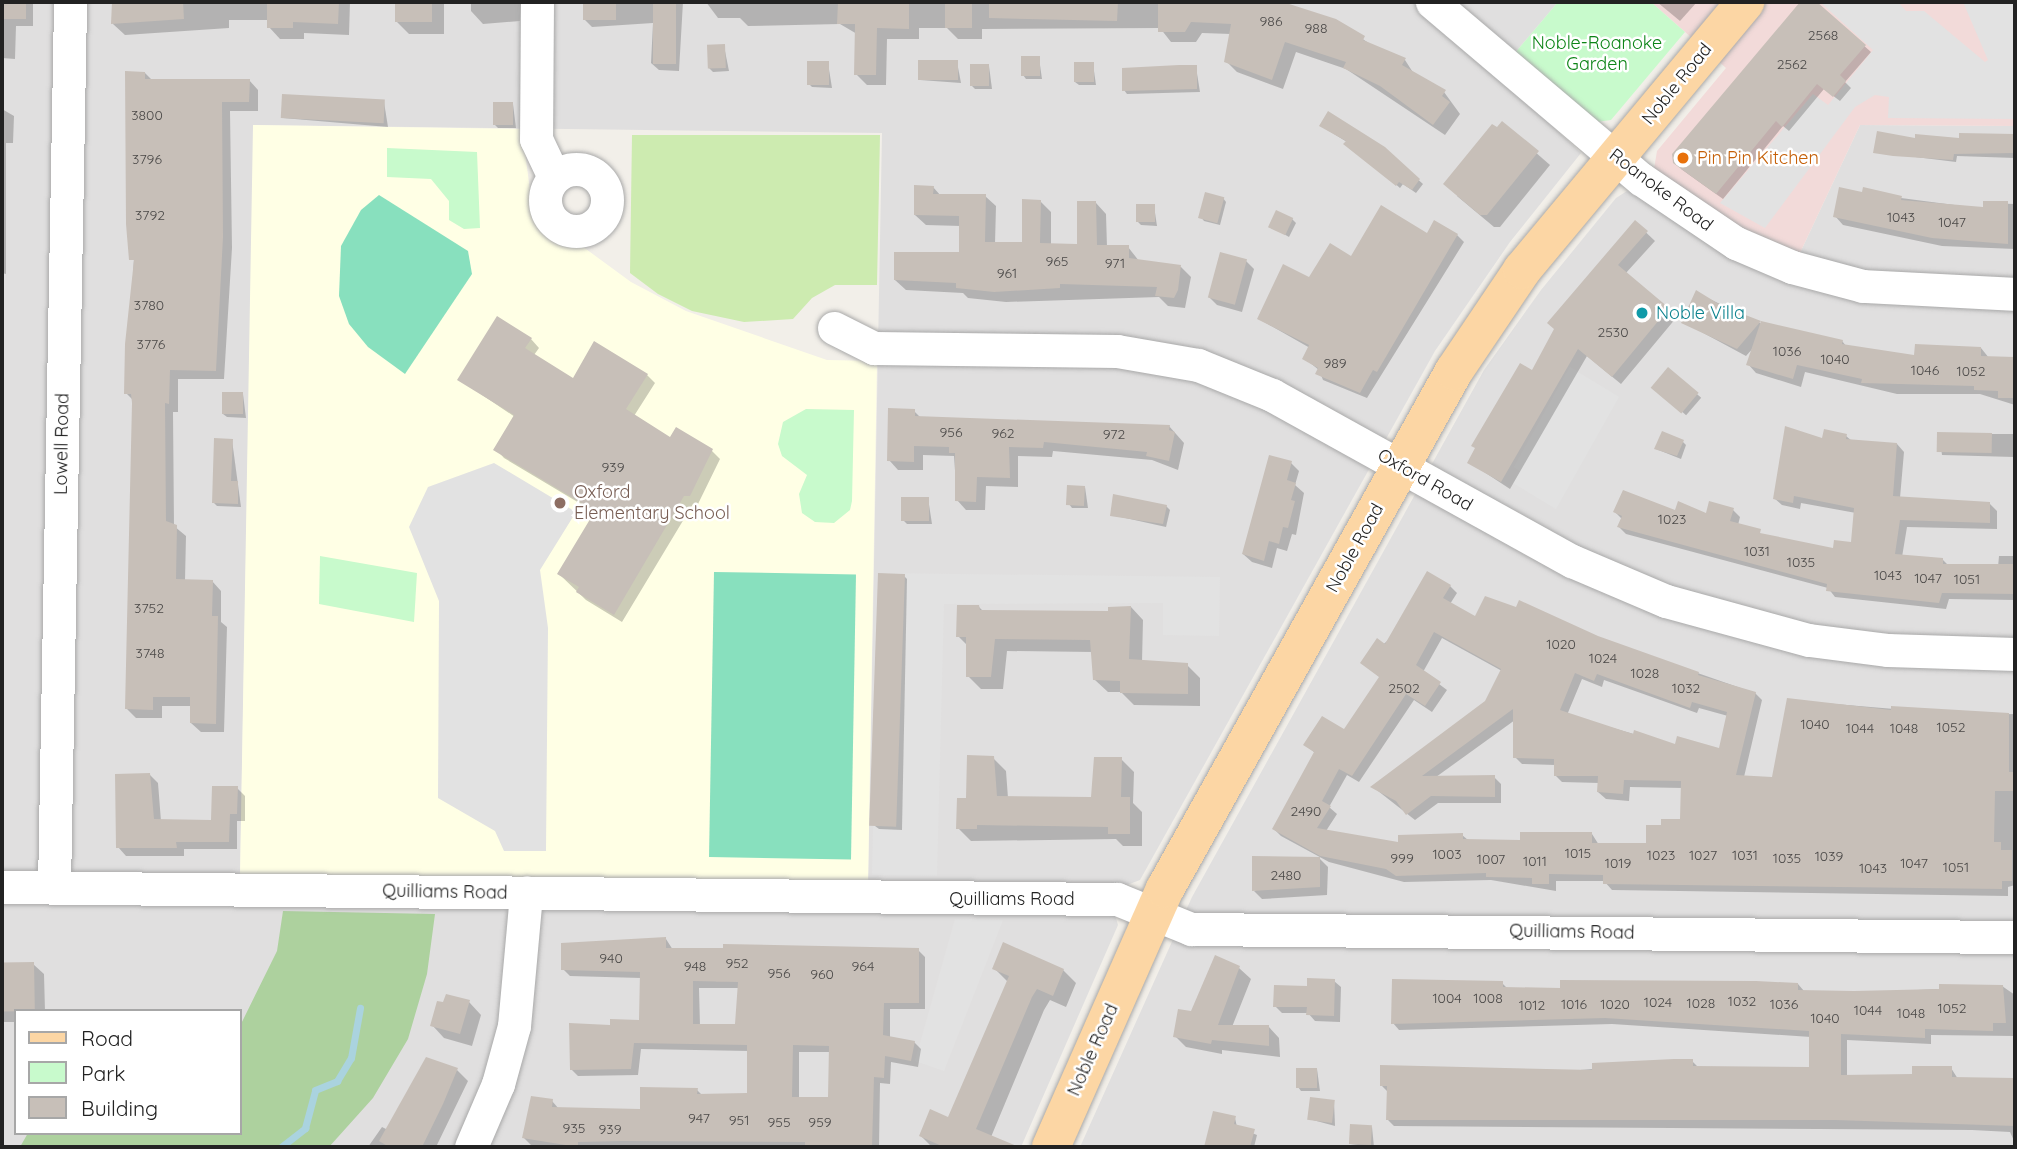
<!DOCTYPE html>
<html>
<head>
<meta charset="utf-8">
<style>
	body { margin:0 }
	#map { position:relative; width:2017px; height:1149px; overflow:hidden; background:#f2efe9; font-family:Quicksand,sans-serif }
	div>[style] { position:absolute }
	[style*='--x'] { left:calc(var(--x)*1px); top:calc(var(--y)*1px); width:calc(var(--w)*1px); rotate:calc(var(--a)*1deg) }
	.residential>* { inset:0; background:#e0dfdf }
	.commercial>* { inset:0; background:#f2dad9 }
	.education>* { inset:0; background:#ffffe5 }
	.grass>* { inset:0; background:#cdebb0 }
	.forest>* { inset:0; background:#add19e }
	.park>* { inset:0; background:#c8facc }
	.pitch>* { inset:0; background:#88e0be; transform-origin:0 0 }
	.parking>* { inset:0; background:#e2e2e2 }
	.shadow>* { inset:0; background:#0003; transform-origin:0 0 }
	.stream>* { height:7px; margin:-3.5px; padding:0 3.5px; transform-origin:3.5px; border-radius:3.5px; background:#aad3df }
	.building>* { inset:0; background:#c7bfb8; transform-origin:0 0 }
	.roads { filter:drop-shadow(0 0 2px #a9a9a9) drop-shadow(0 0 2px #a9a9a9) }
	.minor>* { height:33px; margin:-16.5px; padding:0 16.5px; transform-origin:16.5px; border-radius:16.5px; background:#fff }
	.minor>.ring { margin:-16.5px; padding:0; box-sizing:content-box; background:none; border:33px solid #fff; border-radius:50% }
	.major>* { height:38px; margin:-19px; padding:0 19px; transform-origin:19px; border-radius:19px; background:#fcd6a4 }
	.dots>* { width:19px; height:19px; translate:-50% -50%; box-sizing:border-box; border:4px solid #fff; border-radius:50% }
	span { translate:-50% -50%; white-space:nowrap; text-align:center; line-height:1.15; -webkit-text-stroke:5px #fff; paint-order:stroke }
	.number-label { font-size:14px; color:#4b4948 }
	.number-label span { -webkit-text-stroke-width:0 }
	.park-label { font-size:18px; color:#0c8416 }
	.street-label { font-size:18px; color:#222 }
	.food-label { font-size:18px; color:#c56008 }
	.left { translate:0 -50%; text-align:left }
	.culture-label { font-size:18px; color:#0d838f }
	.education-label { font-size:18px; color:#785e54 }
	.frame { position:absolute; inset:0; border:4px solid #222; pointer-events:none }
	.legend { position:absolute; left:14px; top:1009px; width:228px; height:126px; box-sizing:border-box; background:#fff; border:2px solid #a7a7a7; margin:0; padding:9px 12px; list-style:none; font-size:21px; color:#222 }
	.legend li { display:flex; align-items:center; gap:14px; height:35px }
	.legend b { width:35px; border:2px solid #a7a7a7 }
</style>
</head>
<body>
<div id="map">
	<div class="residential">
		<i style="clip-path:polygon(2px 2px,1558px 2px,1497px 74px,1581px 153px,1510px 242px,1435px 351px,1140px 880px,1124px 886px,868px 885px,882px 133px,254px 125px,240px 877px,2px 874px)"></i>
		<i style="clip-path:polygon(1860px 125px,2015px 126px,2015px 1147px,1080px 1147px,1192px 897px,1484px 370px,1541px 290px,1616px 198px,1627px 191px,1799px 255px)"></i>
		<i style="clip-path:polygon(evenodd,2px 900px,1115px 915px,1118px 925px,1021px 1147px,2px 1147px,2px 900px,16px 1011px,240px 1011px,240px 1133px,16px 1133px,16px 1011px)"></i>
	</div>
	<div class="commercial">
		<i style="clip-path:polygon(1651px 2px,2015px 2px,2015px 126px,1860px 125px,1799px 255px,1719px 218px,1654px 169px,1657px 151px,1726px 68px)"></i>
	</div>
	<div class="education">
		<i style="clip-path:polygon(253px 125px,522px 129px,531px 198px,538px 217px,551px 233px,575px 241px,631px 282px,686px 311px,827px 360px,877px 361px,868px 885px,240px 877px)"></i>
	</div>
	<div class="grass">
		<i style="clip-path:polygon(632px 135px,880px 135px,877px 285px,835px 285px,812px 298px,793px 319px,744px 322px,692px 311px,658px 294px,630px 273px)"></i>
	</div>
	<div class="forest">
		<i style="clip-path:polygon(283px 911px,435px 914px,427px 974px,408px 1039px,373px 1098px,329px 1147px,20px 1147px,28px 1133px,240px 1133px,240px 1026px,277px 951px)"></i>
	</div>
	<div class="park">
		<i style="clip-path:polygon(1558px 2px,1651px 2px,1685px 32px,1611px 120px,1596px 122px,1514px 54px)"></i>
		<i style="clip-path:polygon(387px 148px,477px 152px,480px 228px,464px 229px,449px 220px,449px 201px,431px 179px,387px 177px)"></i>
		<i style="clip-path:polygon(806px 409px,854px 410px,852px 501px,850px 510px,834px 523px,815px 522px,802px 513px,799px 494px,807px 475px,782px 456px,778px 444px,783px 422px)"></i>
		<i style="clip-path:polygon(320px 556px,417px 573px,414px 622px,319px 604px)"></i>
	</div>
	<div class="pitch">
		<i style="clip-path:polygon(379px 195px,468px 251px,472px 274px,405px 374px,368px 347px,349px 324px,339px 296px,341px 246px,361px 210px)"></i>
		<i style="left:714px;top:572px;width:142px;height:285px;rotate:1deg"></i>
	</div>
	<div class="parking">
		<i style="clip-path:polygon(1820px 2px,1898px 2px,1906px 11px,1924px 11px,1985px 62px,1988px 60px,1963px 2px,2015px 2px,2015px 119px,1888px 118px,1889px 97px,1875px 95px,1855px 107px,1765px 228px,1720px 203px,1813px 94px,1828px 105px,1873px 50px)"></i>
		<i style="clip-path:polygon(1570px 367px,1619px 397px,1556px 509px,1513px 483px,1520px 471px,1514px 467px)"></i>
		<i style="clip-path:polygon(494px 463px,576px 512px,540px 570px,548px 628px,546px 851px,504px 851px,495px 831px,438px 798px,439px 601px,409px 527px,428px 487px)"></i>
		<i style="clip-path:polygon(879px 573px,1220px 577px,1219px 636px,1163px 635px,1163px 603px,944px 604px,937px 876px,872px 875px)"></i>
		<i style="clip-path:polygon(955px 919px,1003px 920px,944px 1071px,915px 1061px)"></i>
	</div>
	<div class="shadow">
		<i style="clip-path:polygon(2px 2px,33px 2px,33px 26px,16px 26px,15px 59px,2px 58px)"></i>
		<i style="clip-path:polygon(114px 2px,350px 2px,349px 35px,304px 33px,304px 39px,280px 39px,269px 27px,269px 20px,229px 20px,229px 28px,125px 35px,113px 24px)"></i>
		<i style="clip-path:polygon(397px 2px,444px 2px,444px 34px,409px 34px,396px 21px)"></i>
		<i style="clip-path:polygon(471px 2px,521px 2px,520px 21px,483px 24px,471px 11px)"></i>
		<i style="clip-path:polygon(585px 2px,683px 2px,679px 71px,659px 70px,651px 63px,653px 23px,592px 27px,584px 19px)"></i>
		<i style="clip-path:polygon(706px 2px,1274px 2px,1336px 21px,1373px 46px,1405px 60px,1414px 74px,1444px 92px,1460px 114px,1445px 135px,1346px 69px,1296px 52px,1283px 89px,1237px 72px,1226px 61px,1231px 34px,1202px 33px,1196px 42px,1171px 42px,1160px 28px,982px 29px,982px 39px,958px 39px,947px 28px,919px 28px,919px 39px,887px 39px,886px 85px,867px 85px,856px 74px,857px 34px,840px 24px,748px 26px,740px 18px,718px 18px)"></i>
		<i style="clip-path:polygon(1657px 2px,1697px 2px,1680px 21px)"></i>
		<i style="clip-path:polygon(1802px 2px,1815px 2px,1871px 52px,1845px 82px,1851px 88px,1840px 101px,1824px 89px,1789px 131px,1783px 126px,1723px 199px,1681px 169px,1674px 155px)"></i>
		<i style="clip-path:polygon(724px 46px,729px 71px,713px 72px,709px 68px)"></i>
		<i style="clip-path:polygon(1039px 58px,1042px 79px,1026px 79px,1023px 75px)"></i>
		<i style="clip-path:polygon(957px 62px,961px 83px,920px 80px)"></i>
		<i style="clip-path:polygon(828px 63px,832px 88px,812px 87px,809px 84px)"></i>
		<i style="clip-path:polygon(1093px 64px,1096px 85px,1079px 85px,1075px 82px)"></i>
		<i style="clip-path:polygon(989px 66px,992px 89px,975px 89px,972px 86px)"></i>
		<i style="clip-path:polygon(1196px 67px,1200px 92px,1127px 94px,1124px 90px)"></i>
		<i style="clip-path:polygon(145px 73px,152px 80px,249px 80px,258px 90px,258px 111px,230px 111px,232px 248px,224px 379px,178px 379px,178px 412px,173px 412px,174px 526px,186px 536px,185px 581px,212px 581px,221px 591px,221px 622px,227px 627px,224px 732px,201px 732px,191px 723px,192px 706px,162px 706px,162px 718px,136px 718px,127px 709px,133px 400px,126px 393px)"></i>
		<i style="clip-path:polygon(384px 102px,388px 127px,283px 118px)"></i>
		<i style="clip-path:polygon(513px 104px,516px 128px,498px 128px,494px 124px)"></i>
		<i style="clip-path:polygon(2px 109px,14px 116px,13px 143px,6px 143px,6px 274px,2px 273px)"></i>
		<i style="clip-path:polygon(1502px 123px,1550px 165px,1500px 227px,1494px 227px,1457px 196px)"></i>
		<i style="clip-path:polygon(1321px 126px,1384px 149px,1423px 184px,1416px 193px,1403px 184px,1400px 188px,1347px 142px)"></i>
		<i style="clip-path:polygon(1961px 135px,2015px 136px,2015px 158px,1957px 156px,1956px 162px,1875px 152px,1961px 140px)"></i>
		<i style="clip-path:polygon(933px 187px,941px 196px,985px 196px,996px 206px,995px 244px,1023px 244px,1040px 201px,1051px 212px,1051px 245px,1079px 246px,1096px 203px,1106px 214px,1107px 247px,1128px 247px,1139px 261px,1181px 267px,1191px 277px,1185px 308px,1168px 306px,1159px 297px,1006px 302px,968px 298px,963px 293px,906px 290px,895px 280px,960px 253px,961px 226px,926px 225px,915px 215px)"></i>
		<i style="clip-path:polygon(1223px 198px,1226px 202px,1220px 225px,1204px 221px,1201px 217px)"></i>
		<i style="clip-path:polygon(1901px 198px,1985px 209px,1985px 203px,2015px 204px,2015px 249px,1942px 246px,1843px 225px,1835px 216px)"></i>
		<i style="clip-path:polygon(1154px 206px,1157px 226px,1141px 225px,1137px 221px)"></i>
		<i style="clip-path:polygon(1292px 219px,1296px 223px,1289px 237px,1270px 226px)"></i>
		<i style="clip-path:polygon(1635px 222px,1655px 241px,1625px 274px,1676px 318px,1621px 384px,1587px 356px,1510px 489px,1469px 462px)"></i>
		<i style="clip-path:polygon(1457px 235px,1464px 242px,1367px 398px,1323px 380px,1319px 370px,1304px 358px,1310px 348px,1259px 319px,1310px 279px,1351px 258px)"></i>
		<i style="clip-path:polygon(1246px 261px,1254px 269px,1242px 312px,1217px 305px,1209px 297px)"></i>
		<i style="clip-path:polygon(1697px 293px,1762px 324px,1842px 341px,1847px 347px,1916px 357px,1981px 348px,1989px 358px,2015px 359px,2015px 405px,1980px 394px,1897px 394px,1805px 372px,1801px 387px,1756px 373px,1748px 364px,1754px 347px,1746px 356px,1683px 322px)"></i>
		<i style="clip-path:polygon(531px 339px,539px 348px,534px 355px,574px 381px,647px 375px,655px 383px,634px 416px,671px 439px,712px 451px,720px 459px,698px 504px,693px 504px,622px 622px,586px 600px,559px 574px,596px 513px,504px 458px,496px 449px,515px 417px,460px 380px)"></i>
		<i style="left:1668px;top:369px;width:44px;height:23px;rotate:41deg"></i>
		<i style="clip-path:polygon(243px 394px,246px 418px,227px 417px,223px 414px)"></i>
		<i style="clip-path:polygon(914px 411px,921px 418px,1169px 426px,1184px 443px,1178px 470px,1152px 460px,1053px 451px,1052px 457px,1018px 456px,1018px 487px,986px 486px,985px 510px,966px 510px,957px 500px,954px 456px,923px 455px,923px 470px,898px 470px,889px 460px)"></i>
		<i style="clip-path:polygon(1939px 434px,2015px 434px,2015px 505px,2014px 457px,1942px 455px)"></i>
		<i style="clip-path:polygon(1846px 436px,1852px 441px,1897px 444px,1904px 452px,1900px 498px,1990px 504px,1997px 511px,1997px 529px,1907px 527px,1902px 557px,1943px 560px,1949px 566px,1998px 567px,1999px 556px,2015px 556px,2015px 600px,1949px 599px,1946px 609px,1835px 597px,1828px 588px,1626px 534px,1619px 527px,1622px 519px,1615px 512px,1707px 515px,1733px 510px,1740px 517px,1738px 525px,1765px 536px,1834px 550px,1853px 544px,1856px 513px,1801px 503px,1800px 509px,1782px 505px,1774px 498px,1824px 440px)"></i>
		<i style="clip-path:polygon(232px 440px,241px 507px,217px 506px,214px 503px)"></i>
		<i style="clip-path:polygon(1683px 442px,1686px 445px,1681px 459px,1656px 449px)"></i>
		<i style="clip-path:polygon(1291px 463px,1299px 471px,1295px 485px,1304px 493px,1296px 535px,1292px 534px,1287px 551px,1277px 548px,1272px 568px,1252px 562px,1243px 554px)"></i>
		<i style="clip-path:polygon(1085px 487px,1088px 508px,1072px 508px,1069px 504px)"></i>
		<i style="clip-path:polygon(928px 498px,932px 524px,907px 524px,903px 520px)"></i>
		<i style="clip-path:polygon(1166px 506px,1170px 510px,1166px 527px,1112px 515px)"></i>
		<i style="clip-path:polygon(904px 576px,907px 579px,902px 830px,879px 829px,875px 826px)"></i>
		<i style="clip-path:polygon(evenodd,1450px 586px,1457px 593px,1450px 604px,1476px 618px,1597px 638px,1755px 693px,1762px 700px,1744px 777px,1774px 778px,1788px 700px,1965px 715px,2015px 714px,2015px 885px,2008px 887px,2008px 896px,1612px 890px,1604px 881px,1556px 881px,1556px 891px,1491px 880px,1404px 882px,1329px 862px,1281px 836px,1274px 829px,1315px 753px,1306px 745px,1345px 732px,1381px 678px,1362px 663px,1450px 586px,1442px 638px,1502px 671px,1486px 702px,1373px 787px,1415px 820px,1438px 803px,1501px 803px,1501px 784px,1494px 777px,1436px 777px,1515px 720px,1515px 757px,1522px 764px,1555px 765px,1555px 775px,1562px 782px,1599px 783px,1598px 792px,1606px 799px,1629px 801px,1630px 787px,1683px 788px,1682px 820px,1663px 827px,1648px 845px,1599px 845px,1592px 834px,1522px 841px,1468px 840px,1462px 835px,1400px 844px,1326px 831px,1337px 814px,1329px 807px,1347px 775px,1359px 782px,1414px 700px,1432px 712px,1447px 690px,1423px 672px,1442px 638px,1450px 586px,1582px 679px,1602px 687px,1604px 680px,1697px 713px,1699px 708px,1728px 716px,1720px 750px,1676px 746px,1567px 715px,1582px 679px)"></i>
		<i style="clip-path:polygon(978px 606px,984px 612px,1110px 613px,1131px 607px,1143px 620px,1142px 662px,1187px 665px,1200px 678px,1200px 706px,1134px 705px,1121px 692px,1108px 692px,1095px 680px,1093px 652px,1007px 651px,1003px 689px,981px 689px,968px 676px,968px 646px,958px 636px)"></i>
		<i style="clip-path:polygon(993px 758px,1006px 771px,1008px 798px,1093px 799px,1121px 759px,1134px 772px,1133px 803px,1142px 812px,1142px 846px,1123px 846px,1116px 839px,971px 841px,958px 828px,968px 800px)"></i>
		<i style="clip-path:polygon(150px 775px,158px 783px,161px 821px,213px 821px,237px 788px,245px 796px,245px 821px,237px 821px,237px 849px,184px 849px,184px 856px,126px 856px,118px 847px)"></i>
		<i style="clip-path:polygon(1320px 859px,1328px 867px,1327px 895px,1262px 899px,1254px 891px)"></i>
		<i style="clip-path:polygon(evenodd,666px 939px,673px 950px,918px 950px,925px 957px,925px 1009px,890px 1009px,890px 1038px,914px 1042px,921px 1049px,918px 1067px,891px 1062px,890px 1084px,880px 1083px,879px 1147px,531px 1145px,524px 1138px,552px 1101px,559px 1109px,641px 1111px,697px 1090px,703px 1096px,749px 1094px,749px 1051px,641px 1049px,638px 1075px,578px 1076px,571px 1069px,612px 1027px,641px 1022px,641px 978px,570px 976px,563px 969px,666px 939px,699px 988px,739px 988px,736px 1026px,700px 1025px,699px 988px,666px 939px,799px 1052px,830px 1052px,830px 1099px,799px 1099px,799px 1052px)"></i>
		<i style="clip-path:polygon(1216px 957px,1239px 968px,1251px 979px,1232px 1027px,1268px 1026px,1279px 1038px,1280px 1057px,1222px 1050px,1222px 1054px,1186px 1047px,1175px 1036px,1192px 1013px)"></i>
		<i style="clip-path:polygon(2px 963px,33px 964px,44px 974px,45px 1011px,16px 1011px,16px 1022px,2px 1022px)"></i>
		<i style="clip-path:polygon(994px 968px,1063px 970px,1076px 983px,1066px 1007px,1050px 1000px,1044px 1010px,991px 1137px,1002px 1147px,932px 1147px,921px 1136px,949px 1119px,1008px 982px)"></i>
		<i style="clip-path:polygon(1334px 981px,1341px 987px,1340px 1022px,1315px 1021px,1308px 1013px,1282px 1013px,1275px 1006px,1309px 987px)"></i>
		<i style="clip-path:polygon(1502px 983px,1508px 989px,1562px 990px,1798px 984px,1804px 991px,1854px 993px,2002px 986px,2015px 995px,2015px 1036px,1931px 1035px,1931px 1044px,1847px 1040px,1847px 1077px,1914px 1076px,1951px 1068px,1958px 1079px,2015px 1080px,2015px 1143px,2010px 1132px,1972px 1130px,1394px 1126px,1388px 1120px,1388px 1092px,1382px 1086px,1692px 1061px,1699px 1068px,1811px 1068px,1811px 1037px,1612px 1024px,1399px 1030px,1393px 1023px)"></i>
		<i style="clip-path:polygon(469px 1002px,481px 1015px,472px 1046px,444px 1038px,432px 1025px)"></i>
		<i style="clip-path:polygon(1317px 1069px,1320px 1091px,1301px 1091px,1298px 1087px)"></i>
		<i style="clip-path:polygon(457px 1070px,468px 1081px,436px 1147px,368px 1147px,382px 1127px,388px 1130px)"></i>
		<i style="clip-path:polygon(1334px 1101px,1335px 1126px,1309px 1119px)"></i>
		<i style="clip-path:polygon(1235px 1118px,1237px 1127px,1257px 1135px,1254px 1147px,1211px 1146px)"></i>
		<i style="clip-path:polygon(1372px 1127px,1374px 1147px,1350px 1144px)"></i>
	</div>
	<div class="stream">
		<i style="--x:281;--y:1147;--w:31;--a:-38"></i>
		<i style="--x:305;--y:1128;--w:39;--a:-75"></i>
		<i style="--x:315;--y:1090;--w:24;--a:-22"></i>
		<i style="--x:337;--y:1081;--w:27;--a:-59"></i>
		<i style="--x:351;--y:1058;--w:51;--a:-79.8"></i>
	</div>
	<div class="building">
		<i style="left:2px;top:2px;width:24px;height:17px"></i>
		<i style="clip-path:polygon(112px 2px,183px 2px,184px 19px,111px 24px)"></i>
		<i style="clip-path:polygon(267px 2px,339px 2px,338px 24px,293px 22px,293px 28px,267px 28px)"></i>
		<i style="left:395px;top:2px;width:37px;height:20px"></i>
		<i style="left:583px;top:2px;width:33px;height:18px"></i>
		<i style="left:653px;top:2px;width:23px;height:62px"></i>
		<i style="clip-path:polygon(838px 2px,909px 2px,909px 29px,877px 28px,876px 75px,854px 75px,855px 24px,837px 24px)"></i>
		<i style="left:945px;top:2px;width:27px;height:26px"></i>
		<i style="clip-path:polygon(989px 2px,1118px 2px,1117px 21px,989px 18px)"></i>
		<i style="clip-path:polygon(1158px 2px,1283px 2px,1336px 19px,1365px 36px,1363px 40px,1406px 58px,1402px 65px,1446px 90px,1442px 96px,1450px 102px,1433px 125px,1380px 86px,1343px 68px,1346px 62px,1285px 42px,1272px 80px,1224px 62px,1231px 24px,1191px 22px,1185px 32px,1158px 32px)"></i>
		<i style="clip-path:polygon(1800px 2px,1817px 2px,1866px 45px,1840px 75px,1846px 81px,1833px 97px,1817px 84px,1782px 127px,1776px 121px,1716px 194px,1673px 163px,1672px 154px)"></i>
		<i style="left:725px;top:44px;width:24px;height:18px;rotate:88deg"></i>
		<i style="left:1021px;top:56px;width:19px;height:20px"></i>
		<i style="left:918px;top:60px;width:40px;height:20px"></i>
		<i style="left:807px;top:61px;width:22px;height:24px"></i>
		<i style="left:1074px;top:62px;width:20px;height:20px"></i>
		<i style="left:970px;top:64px;width:19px;height:22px"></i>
		<i style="clip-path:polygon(1179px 65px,1197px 65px,1197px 89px,1122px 91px,1122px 68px)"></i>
		<i style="clip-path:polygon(125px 71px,145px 72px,145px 79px,250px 79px,249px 102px,222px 102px,223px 237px,216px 371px,170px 370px,169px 404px,165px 403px,166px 521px,177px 525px,176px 579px,213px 580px,212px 616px,218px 616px,216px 724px,190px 723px,190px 697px,153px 697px,153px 710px,125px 709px,132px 403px,131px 394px,124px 394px,125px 344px,134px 260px,129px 260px,126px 224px)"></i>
		<i style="left:282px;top:94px;width:103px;height:24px;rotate:3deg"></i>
		<i style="left:493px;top:102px;width:20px;height:23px"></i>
		<i style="clip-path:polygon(1328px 111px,1385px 147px,1420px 179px,1412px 190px,1399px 182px,1396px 186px,1343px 144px,1346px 141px,1319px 126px)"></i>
		<i style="clip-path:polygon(1502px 121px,1539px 151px,1487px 215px,1480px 215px,1443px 184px,1492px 124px,1497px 127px)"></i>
		<i style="clip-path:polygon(1877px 131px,1915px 138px,1915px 134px,1959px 138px,1959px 133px,2015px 134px,2015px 153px,1954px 154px,1953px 160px,1893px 156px,1873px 153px)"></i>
		<i style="clip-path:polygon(914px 185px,934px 186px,933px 194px,986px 194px,985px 242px,1022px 242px,1022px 199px,1041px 200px,1040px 243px,1077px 244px,1077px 201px,1096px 201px,1097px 245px,1129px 245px,1129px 258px,1181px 265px,1178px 290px,1174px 298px,1155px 296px,1157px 287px,1060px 284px,1060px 288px,994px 292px,956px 288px,956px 283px,894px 280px,894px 252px,959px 252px,959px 216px,914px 215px)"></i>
		<i style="clip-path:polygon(1839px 187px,1862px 192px,1863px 187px,1902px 196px,1901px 200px,1983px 207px,1983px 201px,2008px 201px,2008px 244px,1932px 238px,1833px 217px)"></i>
		<i style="left:1205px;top:192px;width:20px;height:27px;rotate:15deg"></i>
		<i style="left:1136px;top:204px;width:19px;height:18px"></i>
		<i style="clip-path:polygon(1381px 205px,1427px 233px,1434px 220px,1458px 234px,1377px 372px,1373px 370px,1360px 393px,1315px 374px,1318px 368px,1302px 359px,1309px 345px,1257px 319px,1283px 264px,1309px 277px,1330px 243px,1351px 256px)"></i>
		<i style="left:1276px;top:210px;width:19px;height:19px;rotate:25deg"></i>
		<i style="clip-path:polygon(1635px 220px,1648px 231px,1618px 265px,1669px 308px,1612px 377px,1578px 349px,1501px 482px,1467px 463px,1475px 448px,1471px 446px,1520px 363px,1532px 370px,1554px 329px,1547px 323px)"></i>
		<i style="left:1220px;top:252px;width:28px;height:47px;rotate:15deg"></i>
		<i style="clip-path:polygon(1696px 290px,1722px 306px,1761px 321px,1737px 349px,1681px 323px)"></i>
		<i style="clip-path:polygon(497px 316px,532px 338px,525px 348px,573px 378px,594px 341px,648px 374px,626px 409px,670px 437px,676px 427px,713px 449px,690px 496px,684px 496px,614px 615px,576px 592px,579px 587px,557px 574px,595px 511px,493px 450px,514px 415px,457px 380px)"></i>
		<i style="clip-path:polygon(1761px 321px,1843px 340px,1842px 344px,1914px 355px,1915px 344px,1981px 347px,1981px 356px,2015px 357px,2015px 398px,1998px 398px,1998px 391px,1974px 390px,1974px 386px,1861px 383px,1862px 379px,1797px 365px,1793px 379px,1746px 365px)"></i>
		<i style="left:1668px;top:367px;width:40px;height:27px;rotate:40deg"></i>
		<i style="left:222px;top:392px;width:21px;height:22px"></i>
		<i style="clip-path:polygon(888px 408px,915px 409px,915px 416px,1170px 425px,1169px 430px,1175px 432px,1169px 461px,1146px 456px,1147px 452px,1044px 442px,1043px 448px,1009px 447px,1010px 478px,977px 477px,976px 502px,955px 501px,955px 453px,949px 453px,949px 447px,914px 446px,914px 462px,887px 461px)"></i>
		<i style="clip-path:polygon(1785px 426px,1822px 438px,1824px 429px,1847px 434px,1846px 439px,1897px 443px,1893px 496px,1990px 502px,1990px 523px,1900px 520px,1895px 554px,1943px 558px,1943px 564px,2015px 564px,2015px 594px,1942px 593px,1939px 603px,1826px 591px,1827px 584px,1617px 527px,1622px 516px,1613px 512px,1623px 490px,1675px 510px,1678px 501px,1706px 513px,1709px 501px,1734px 508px,1730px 521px,1761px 529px,1760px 533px,1833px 548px,1834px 540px,1851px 542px,1854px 508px,1794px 496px,1793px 503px,1773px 499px)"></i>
		<i style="clip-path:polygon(1662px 431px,1684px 440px,1677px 456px,1654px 449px)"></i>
		<i style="left:1937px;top:432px;width:55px;height:20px;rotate:1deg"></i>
		<i style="clip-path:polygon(214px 438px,233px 439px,231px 481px,238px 481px,238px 504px,212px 503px)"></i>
		<i style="clip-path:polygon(1269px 455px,1292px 461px,1287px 480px,1296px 483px,1291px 500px,1295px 501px,1288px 528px,1283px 527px,1279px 544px,1269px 541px,1264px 561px,1242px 554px)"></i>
		<i style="left:1067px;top:485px;width:18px;height:20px;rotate:3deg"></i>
		<i style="clip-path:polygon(1113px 494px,1167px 505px,1163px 524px,1110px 516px)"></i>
		<i style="left:901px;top:497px;width:28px;height:24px"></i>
		<i style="clip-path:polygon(evenodd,1427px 571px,1451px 585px,1443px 598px,1475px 616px,1485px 596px,1516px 607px,1519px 600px,1598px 636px,1699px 672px,1698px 675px,1756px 692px,1736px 775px,1772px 777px,1787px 698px,1891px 710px,1891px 706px,2009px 713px,2009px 772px,2015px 772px,2014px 791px,1995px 791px,1994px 842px,2001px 842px,2001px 850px,2012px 850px,2012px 881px,2002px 881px,2002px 889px,1603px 884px,1603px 875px,1549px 874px,1549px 884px,1532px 884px,1532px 878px,1486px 877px,1486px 873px,1396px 876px,1386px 869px,1320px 856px,1272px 829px,1314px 752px,1303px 745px,1322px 716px,1344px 729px,1379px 677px,1360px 663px,1377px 638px,1385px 644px,1427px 571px,1434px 632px,1501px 669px,1485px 701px,1370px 787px,1396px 801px,1406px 815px,1431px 796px,1495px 797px,1495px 775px,1422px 776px,1513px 709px,1513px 758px,1554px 759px,1554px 776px,1598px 776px,1597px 792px,1623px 794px,1624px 780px,1681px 781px,1680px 819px,1661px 819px,1661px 825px,1646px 825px,1646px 843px,1592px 843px,1592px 832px,1520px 832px,1520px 840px,1463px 839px,1463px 833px,1398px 835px,1398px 842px,1317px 828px,1331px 806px,1322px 801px,1339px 769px,1352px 776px,1406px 694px,1425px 706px,1441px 682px,1416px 665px,1434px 632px,1427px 571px,1575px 673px,1594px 681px,1597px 674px,1690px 708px,1692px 702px,1727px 712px,1719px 748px,1677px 736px,1675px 744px,1634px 730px,1633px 734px,1560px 710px,1575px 673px)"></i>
		<i style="left:878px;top:573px;width:27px;height:253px;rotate:2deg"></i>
		<i style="clip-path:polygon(957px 605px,979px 605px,980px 610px,1108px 611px,1108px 607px,1131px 606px,1129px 659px,1188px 663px,1188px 694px,1120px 693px,1120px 681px,1093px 680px,1090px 640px,995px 639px,991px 677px,966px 677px,966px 637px,956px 637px)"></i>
		<i style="clip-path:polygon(967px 755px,994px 756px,997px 796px,1091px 797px,1094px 757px,1122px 757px,1121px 797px,1130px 797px,1130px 834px,1108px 834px,1108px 827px,977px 825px,977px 829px,956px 829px,957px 798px,966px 798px)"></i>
		<i style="clip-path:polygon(150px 773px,154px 819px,211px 820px,212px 786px,238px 786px,237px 814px,230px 814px,229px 842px,176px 842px,177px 848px,116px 848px,115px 774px)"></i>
		<i style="clip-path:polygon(1252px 856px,1320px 857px,1320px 887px,1252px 891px)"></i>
		<i style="clip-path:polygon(evenodd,666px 937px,666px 948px,723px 948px,723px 944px,919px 948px,919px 1003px,884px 1003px,883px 1035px,915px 1041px,911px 1061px,885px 1056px,884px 1078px,874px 1077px,872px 1147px,805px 1147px,805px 1142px,622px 1141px,578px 1142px,578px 1147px,522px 1138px,531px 1096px,553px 1099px,552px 1107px,640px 1109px,640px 1087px,698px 1088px,697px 1094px,747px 1093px,747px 1045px,634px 1043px,631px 1069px,570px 1070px,569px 1023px,610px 1025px,610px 1019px,639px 1020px,640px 972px,561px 970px,561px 943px,666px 937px,693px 981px,738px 982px,735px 1024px,693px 1024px,693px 981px,666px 937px,793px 1045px,829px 1046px,828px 1097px,792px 1097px,793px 1045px)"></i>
		<i style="clip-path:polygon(1003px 942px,1064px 969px,1053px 996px,1037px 989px,1032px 997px,976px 1129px,1019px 1147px,944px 1147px,919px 1136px,930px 1109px,948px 1117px,1009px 976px,992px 969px)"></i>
		<i style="clip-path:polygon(1215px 955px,1240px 966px,1218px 1025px,1269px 1025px,1269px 1046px,1212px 1040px,1211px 1044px,1173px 1037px,1178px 1009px,1191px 1011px)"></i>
		<i style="left:34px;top:962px;width:49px;height:32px;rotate:89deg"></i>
		<i style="clip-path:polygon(1307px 978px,1335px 979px,1334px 1016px,1306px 1015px,1307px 1007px,1273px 1007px,1274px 985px,1307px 986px)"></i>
		<i style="clip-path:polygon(1392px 979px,1503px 981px,1503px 987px,1560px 988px,1560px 980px,1756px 981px,1798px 983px,1798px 990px,1854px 991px,1939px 989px,1939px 984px,2003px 985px,2006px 1023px,1993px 1023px,1993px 1031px,1925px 1029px,1925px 1038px,1841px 1034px,1841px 1075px,1912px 1074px,1912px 1066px,1952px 1066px,1952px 1077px,2015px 1078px,2015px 1126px,1835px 1120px,1386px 1120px,1387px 1086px,1380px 1086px,1380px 1065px,1592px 1070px,1592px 1063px,1674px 1059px,1693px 1059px,1693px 1066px,1809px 1067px,1809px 1031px,1605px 1018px,1391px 1024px)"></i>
		<i style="clip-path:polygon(446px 994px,470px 1000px,460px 1034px,430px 1026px,437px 1001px,443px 1002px)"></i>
		<i style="clip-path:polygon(426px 1057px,458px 1068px,443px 1104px,422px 1147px,389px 1147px,379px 1141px)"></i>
		<i style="left:1296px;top:1068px;width:21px;height:20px"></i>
		<i style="left:1310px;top:1097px;width:25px;height:23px;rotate:7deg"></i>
		<i style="clip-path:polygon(1213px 1111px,1236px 1116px,1234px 1124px,1255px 1129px,1250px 1147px,1204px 1147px)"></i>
		<i style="left:1350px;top:1124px;width:22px;height:20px;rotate:3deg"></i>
	</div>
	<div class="roads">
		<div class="minor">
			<i style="--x:537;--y:2;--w:137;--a:90.4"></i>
			<i style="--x:536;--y:139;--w:42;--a:64.7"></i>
			<i style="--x:1432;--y:2;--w:274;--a:40.3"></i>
			<i style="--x:1641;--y:179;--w:115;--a:34"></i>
			<i style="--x:1736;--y:243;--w:61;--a:23.2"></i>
			<i style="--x:1792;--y:267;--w:73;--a:15"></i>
			<i style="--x:1863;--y:286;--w:152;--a:3"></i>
			<i class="ring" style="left:545px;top:169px;width:29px;height:29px"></i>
			<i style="--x:834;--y:328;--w:45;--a:26.6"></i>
			<i style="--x:874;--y:348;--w:243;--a:0.7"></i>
			<i style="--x:1117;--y:351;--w:82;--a:9.8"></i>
			<i style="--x:1198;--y:365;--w:80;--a:22.1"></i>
			<i style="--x:1272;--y:395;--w:343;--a:29"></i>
			<i style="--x:1572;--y:561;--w:102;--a:23.1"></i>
			<i style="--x:1666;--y:601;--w:148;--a:15.3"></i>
			<i style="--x:1809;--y:640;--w:80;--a:7.2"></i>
			<i style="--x:1888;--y:650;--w:127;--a:1.8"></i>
			<i style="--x:2;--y:887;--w:1115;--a:0.62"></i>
			<i style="--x:1117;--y:899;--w:80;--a:22.1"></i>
			<i style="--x:1191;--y:929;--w:824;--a:0.56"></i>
			<i style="--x:54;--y:887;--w:885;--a:-88.96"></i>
			<i style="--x:471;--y:1147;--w:69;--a:-66.8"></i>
			<i style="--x:498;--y:1084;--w:60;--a:-74.6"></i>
			<i style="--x:514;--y:1026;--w:134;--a:-84.8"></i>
		</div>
		<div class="major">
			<i style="--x:1051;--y:1147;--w:282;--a:-66.2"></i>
			<i style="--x:1165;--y:889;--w:593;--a:-60.84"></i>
			<i style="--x:1454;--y:371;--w:122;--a:-56"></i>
			<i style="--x:1522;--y:270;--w:349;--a:-50.2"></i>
		</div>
	</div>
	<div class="dots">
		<i style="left:1683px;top:158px;background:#e8710a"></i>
		<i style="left:1642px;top:313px;background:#0f9aa8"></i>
		<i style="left:560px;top:503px;background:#8d6e63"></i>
	</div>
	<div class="number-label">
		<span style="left:1271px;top:21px">986</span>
		<span style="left:1316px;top:28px">988</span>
		<span style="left:1823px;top:35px">2568</span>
		<span style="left:1792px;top:64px">2562</span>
		<span style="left:147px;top:115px">3800</span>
		<span style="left:147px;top:159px">3796</span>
		<span style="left:150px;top:215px">3792</span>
		<span style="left:1901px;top:217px">1043</span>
		<span style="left:1952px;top:222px">1047</span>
		<span style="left:1057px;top:261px">965</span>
		<span style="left:1115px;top:263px">971</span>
		<span style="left:1007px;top:273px">961</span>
		<span style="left:149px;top:305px">3780</span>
		<span style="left:1613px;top:332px">2530</span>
		<span style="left:151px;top:344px">3776</span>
		<span style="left:1787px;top:351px">1036</span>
		<span style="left:1835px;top:359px">1040</span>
		<span style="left:1335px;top:363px">989</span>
		<span style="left:1925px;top:370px">1046</span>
		<span style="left:1971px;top:371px">1052</span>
		<span style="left:951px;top:432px">956</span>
		<span style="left:1003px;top:433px">962</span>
		<span style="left:1114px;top:434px">972</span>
		<span style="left:613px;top:467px">939</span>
		<span style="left:1672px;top:519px">1023</span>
		<span style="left:1757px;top:551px">1031</span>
		<span style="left:1801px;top:562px">1035</span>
		<span style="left:1888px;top:575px">1043</span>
		<span style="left:1928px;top:578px">1047</span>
		<span style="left:1967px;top:579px">1051</span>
		<span style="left:149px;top:608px">3752</span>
		<span style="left:1561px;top:644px">1020</span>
		<span style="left:150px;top:653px">3748</span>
		<span style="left:1603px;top:658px">1024</span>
		<span style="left:1645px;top:673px">1028</span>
		<span style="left:1404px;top:688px">2502</span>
		<span style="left:1686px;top:688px">1032</span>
		<span style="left:1815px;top:724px">1040</span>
		<span style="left:1951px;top:727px">1052</span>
		<span style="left:1860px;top:728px">1044</span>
		<span style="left:1904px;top:728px">1048</span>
		<span style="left:1306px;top:811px">2490</span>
		<span style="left:1578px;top:853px">1015</span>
		<span style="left:1447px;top:854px">1003</span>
		<span style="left:1661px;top:855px">1023</span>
		<span style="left:1703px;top:855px">1027</span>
		<span style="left:1745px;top:855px">1031</span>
		<span style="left:1829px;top:856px">1039</span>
		<span style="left:1402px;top:858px">999</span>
		<span style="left:1787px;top:858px">1035</span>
		<span style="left:1491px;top:859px">1007</span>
		<span style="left:1535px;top:861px">1011</span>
		<span style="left:1618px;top:863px">1019</span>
		<span style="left:1914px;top:863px">1047</span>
		<span style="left:1956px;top:867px">1051</span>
		<span style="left:1873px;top:868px">1043</span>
		<span style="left:1286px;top:875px">2480</span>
		<span style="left:611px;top:958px">940</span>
		<span style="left:737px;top:963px">952</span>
		<span style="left:695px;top:966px">948</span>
		<span style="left:863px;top:966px">964</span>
		<span style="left:779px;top:973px">956</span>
		<span style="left:822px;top:974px">960</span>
		<span style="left:1447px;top:998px">1004</span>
		<span style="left:1488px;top:998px">1008</span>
		<span style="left:1742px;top:1001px">1032</span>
		<span style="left:1658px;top:1002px">1024</span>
		<span style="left:1701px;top:1003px">1028</span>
		<span style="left:1574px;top:1004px">1016</span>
		<span style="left:1615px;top:1004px">1020</span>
		<span style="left:1784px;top:1004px">1036</span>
		<span style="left:1532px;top:1005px">1012</span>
		<span style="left:1952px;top:1008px">1052</span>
		<span style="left:1868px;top:1010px">1044</span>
		<span style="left:1911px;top:1013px">1048</span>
		<span style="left:1825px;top:1018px">1040</span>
		<span style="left:699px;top:1118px">947</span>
		<span style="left:739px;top:1120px">951</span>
		<span style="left:779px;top:1122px">955</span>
		<span style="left:820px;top:1122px">959</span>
		<span style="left:574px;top:1128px">935</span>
		<span style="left:610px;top:1129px">939</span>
	</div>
	<div class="park-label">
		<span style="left:1597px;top:54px">Noble-Roanoke<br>Garden</span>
	</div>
	<div class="street-label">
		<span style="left:1677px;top:84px;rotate:-51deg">Noble Road</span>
		<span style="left:1661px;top:190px;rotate:37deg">Roanoke Road</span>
		<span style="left:62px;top:444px;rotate:-89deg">Lowell Road</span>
		<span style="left:1425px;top:480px;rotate:30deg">Oxford Road</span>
		<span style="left:1355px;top:548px;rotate:-61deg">Noble Road</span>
		<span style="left:445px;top:892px;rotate:1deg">Quilliams Road</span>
		<span style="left:1012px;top:899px">Quilliams Road</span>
		<span style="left:1572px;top:932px;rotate:1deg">Quilliams Road</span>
		<span style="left:1093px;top:1050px;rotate:-66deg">Noble Road</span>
	</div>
	<div class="food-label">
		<span class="left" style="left:1697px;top:158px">Pin Pin Kitchen</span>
	</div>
	<div class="culture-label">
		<span class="left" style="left:1656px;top:313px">Noble Villa</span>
	</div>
	<div class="education-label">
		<span class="left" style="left:574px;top:503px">Oxford<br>Elementary School</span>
	</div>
	<div class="frame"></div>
	<ul class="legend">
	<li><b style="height:9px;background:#fcd6a4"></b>Road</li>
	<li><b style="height:19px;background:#c8facc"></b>Park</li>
	<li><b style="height:19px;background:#c7bfb8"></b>Building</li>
	</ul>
</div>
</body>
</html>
